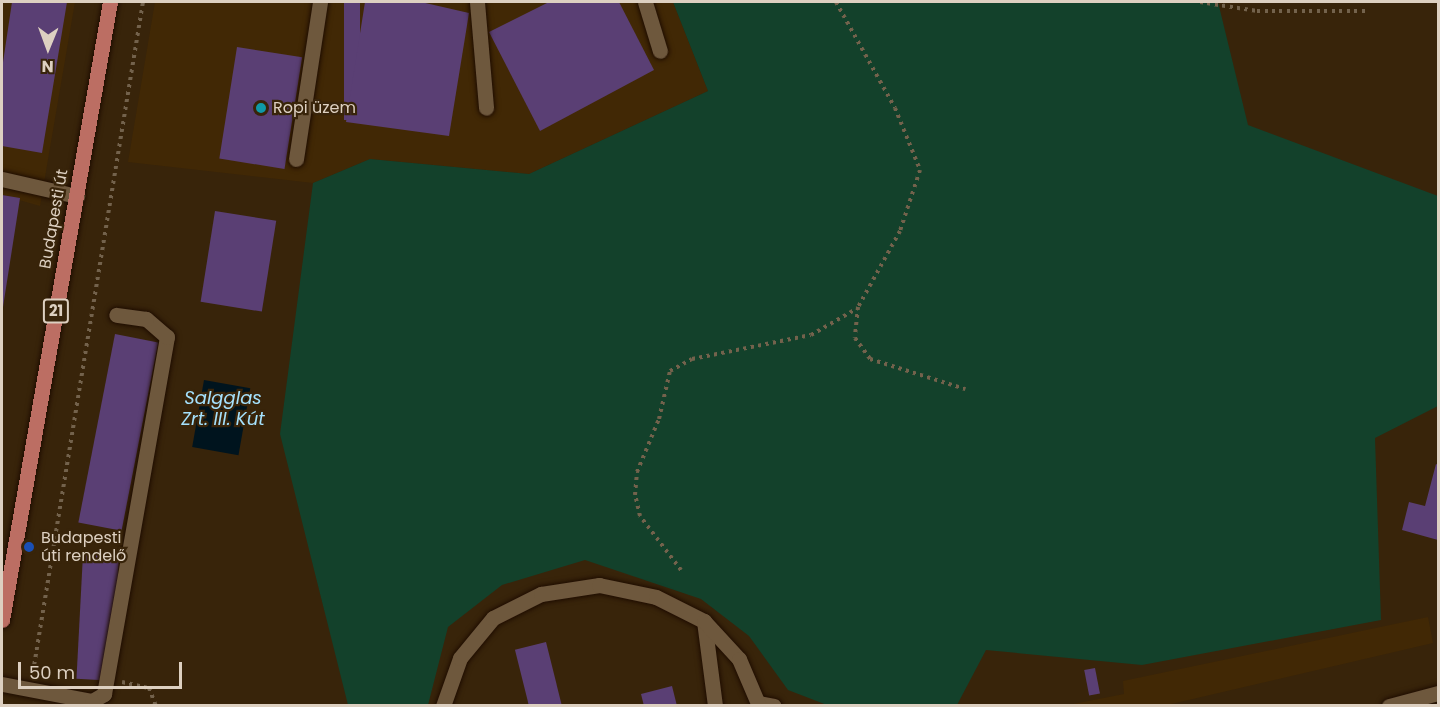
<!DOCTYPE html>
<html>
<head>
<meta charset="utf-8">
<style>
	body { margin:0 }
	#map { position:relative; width:1440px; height:707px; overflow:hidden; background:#38240a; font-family:Poppins,sans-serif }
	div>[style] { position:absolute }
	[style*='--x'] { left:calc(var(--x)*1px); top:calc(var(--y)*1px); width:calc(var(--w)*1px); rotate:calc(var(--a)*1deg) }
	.built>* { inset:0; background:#412805 }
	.green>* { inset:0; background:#13412b }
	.water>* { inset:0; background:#00141e; transform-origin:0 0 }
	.building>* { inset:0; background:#5a3f74; transform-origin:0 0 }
	.path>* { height:4px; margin-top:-2px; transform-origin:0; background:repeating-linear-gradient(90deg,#73624c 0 3px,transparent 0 7.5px) }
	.roads { filter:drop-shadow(0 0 2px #1f0d00) drop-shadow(0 0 2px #1f0d00) }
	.minor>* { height:15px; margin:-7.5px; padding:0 7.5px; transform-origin:7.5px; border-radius:7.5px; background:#6e583d }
	.major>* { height:15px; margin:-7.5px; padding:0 7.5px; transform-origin:7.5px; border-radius:7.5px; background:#bc6e63 }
	.dots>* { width:16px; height:16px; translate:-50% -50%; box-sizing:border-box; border:3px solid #38240a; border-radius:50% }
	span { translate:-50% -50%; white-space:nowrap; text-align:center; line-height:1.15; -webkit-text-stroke:4.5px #38240a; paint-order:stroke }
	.shield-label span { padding:2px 4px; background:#38240a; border:2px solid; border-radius:4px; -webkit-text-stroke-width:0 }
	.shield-label { font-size:15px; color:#ddd0c1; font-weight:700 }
	.poi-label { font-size:16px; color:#ddd0c1 }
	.left { translate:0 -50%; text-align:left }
	.street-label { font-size:16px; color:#ddd0c1 }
	.water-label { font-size:18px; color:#a5e1fd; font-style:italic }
	.frame { position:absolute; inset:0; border:3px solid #ddd0c1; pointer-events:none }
	.north { position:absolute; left:18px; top:18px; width:60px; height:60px; -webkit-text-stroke:4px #38240a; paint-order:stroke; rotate:181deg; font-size:16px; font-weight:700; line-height:24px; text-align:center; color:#ddd0c1 }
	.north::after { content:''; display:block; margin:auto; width:21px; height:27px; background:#ddd0c1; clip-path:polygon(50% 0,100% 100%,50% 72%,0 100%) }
	.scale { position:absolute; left:18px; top:662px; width:164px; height:27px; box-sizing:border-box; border:3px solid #ddd0c1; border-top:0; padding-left:8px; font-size:18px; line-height:21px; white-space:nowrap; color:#ddd0c1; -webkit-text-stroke:4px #38240a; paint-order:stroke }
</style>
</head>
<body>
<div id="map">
	<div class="built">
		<i style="clip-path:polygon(2px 2px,75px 2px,40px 206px,2px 195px)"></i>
		<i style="clip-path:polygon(155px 2px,673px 2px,708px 91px,529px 174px,370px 159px,313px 183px,128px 162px)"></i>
		<i style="clip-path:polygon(1428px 617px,1433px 643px,1167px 705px,1068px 705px,1124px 694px,1123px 681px)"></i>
	</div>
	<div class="green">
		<i style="clip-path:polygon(673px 2px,1218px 2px,1248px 125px,1438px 196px,1438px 406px,1375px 438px,1381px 620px,1142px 665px,986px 650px,957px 705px,827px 705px,788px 690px,749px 636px,701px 599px,585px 560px,502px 585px,448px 627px,428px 705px,348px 705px,280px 434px,313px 183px,370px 159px,529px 174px,708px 91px)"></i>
	</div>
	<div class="water">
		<i style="left:204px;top:380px;width:47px;height:68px;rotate:10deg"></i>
	</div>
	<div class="building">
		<i style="clip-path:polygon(12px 2px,67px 2px,42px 153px,2px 146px,2px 69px)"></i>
		<i style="left:344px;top:2px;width:16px;height:118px"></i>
		<i style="clip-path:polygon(365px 2px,421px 2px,469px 13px,449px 136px,346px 122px)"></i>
		<i style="clip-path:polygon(549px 2px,619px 2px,654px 70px,540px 131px,489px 32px)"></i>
		<i style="left:237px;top:47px;width:66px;height:113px;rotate:9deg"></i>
		<i style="clip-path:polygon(2px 195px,20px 198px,3px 307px,2px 307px)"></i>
		<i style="left:215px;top:211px;width:62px;height:92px;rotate:9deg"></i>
		<i style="left:115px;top:334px;width:44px;height:192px;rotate:11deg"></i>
		<i style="clip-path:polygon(1436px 464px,1438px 465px,1438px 540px,1402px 530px,1409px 502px,1425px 506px)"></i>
		<i style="left:83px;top:554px;width:36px;height:125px;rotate:3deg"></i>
		<i style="left:546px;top:642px;width:66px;height:32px;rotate:76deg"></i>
		<i style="left:1095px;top:668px;width:26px;height:11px;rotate:79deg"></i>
		<i style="clip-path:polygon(672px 686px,677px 706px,644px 706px,641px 694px)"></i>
	</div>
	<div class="path">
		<i style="--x:836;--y:2;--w:121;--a:60.9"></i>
		<i style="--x:895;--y:108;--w:67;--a:68"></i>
		<i style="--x:920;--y:170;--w:64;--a:108.2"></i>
		<i style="--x:900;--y:231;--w:87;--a:118.9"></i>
		<i style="--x:858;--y:307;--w:31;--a:96"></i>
		<i style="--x:855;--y:338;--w:26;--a:54"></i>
		<i style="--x:870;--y:359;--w:100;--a:17.5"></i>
		<i style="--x:1200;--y:2;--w:58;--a:9"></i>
		<i style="--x:1257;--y:11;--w:111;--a:0"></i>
		<i style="--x:681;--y:570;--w:68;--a:-127.2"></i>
		<i style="--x:640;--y:516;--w:22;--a:-103"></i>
		<i style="--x:635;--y:495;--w:23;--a:-85"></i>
		<i style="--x:637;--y:472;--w:57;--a:-67.5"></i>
		<i style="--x:659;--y:419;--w:49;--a:-77.1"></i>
		<i style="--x:670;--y:371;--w:25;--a:-29"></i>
		<i style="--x:692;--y:359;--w:121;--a:-11.4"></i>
		<i style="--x:811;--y:335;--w:54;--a:-29.9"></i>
		<i style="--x:33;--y:672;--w:679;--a:-80.68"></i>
		<i style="--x:122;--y:682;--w:28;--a:13"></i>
		<i style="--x:149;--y:688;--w:19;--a:69"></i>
	</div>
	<div class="roads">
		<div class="minor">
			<i style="--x:477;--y:2;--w:106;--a:85.1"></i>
			<i style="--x:645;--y:2;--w:51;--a:73"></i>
			<i style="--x:296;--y:159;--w:159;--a:-81.3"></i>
			<i style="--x:2;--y:179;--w:77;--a:12.8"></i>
			<i style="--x:704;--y:621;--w:86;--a:82.6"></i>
			<i style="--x:2;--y:684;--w:92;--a:10.7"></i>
			<i style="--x:92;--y:701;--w:14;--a:-30"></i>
			<i style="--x:104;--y:694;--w:363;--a:-80"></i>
			<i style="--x:167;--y:337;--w:28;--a:-139"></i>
			<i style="--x:146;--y:319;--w:30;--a:-172"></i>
			<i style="--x:759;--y:703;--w:15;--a:11"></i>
			<i style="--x:443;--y:706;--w:51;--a:-70.5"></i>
			<i style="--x:460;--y:658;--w:52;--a:-50.5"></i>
			<i style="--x:493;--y:618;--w:54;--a:-26.6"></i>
			<i style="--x:541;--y:594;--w:59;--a:-8.8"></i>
			<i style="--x:599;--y:585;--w:58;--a:11.9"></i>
			<i style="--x:656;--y:597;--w:54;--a:26.6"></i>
			<i style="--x:704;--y:621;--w:52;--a:47.4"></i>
			<i style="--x:739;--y:659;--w:51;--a:66.9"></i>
			<i style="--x:1389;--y:706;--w:51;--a:-14.9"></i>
		</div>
		<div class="major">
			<i style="--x:2;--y:620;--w:627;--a:-80.09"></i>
		</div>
	</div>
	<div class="dots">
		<i style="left:261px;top:108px;background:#0f9aa8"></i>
		<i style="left:29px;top:547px;background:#1a4fb4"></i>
	</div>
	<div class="shield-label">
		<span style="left:56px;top:311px">21</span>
	</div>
	<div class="poi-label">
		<span class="left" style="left:273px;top:108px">Ropi üzem</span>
		<span class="left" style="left:41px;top:547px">Budapesti<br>úti rendelő</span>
	</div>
	<div class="street-label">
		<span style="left:54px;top:219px;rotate:-80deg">Budapesti út</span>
	</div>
	<div class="water-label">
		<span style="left:223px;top:409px">Salgglas<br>Zrt. III. Kút</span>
	</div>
	<div class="frame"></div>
	<div class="north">N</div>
	<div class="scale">50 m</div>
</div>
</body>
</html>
